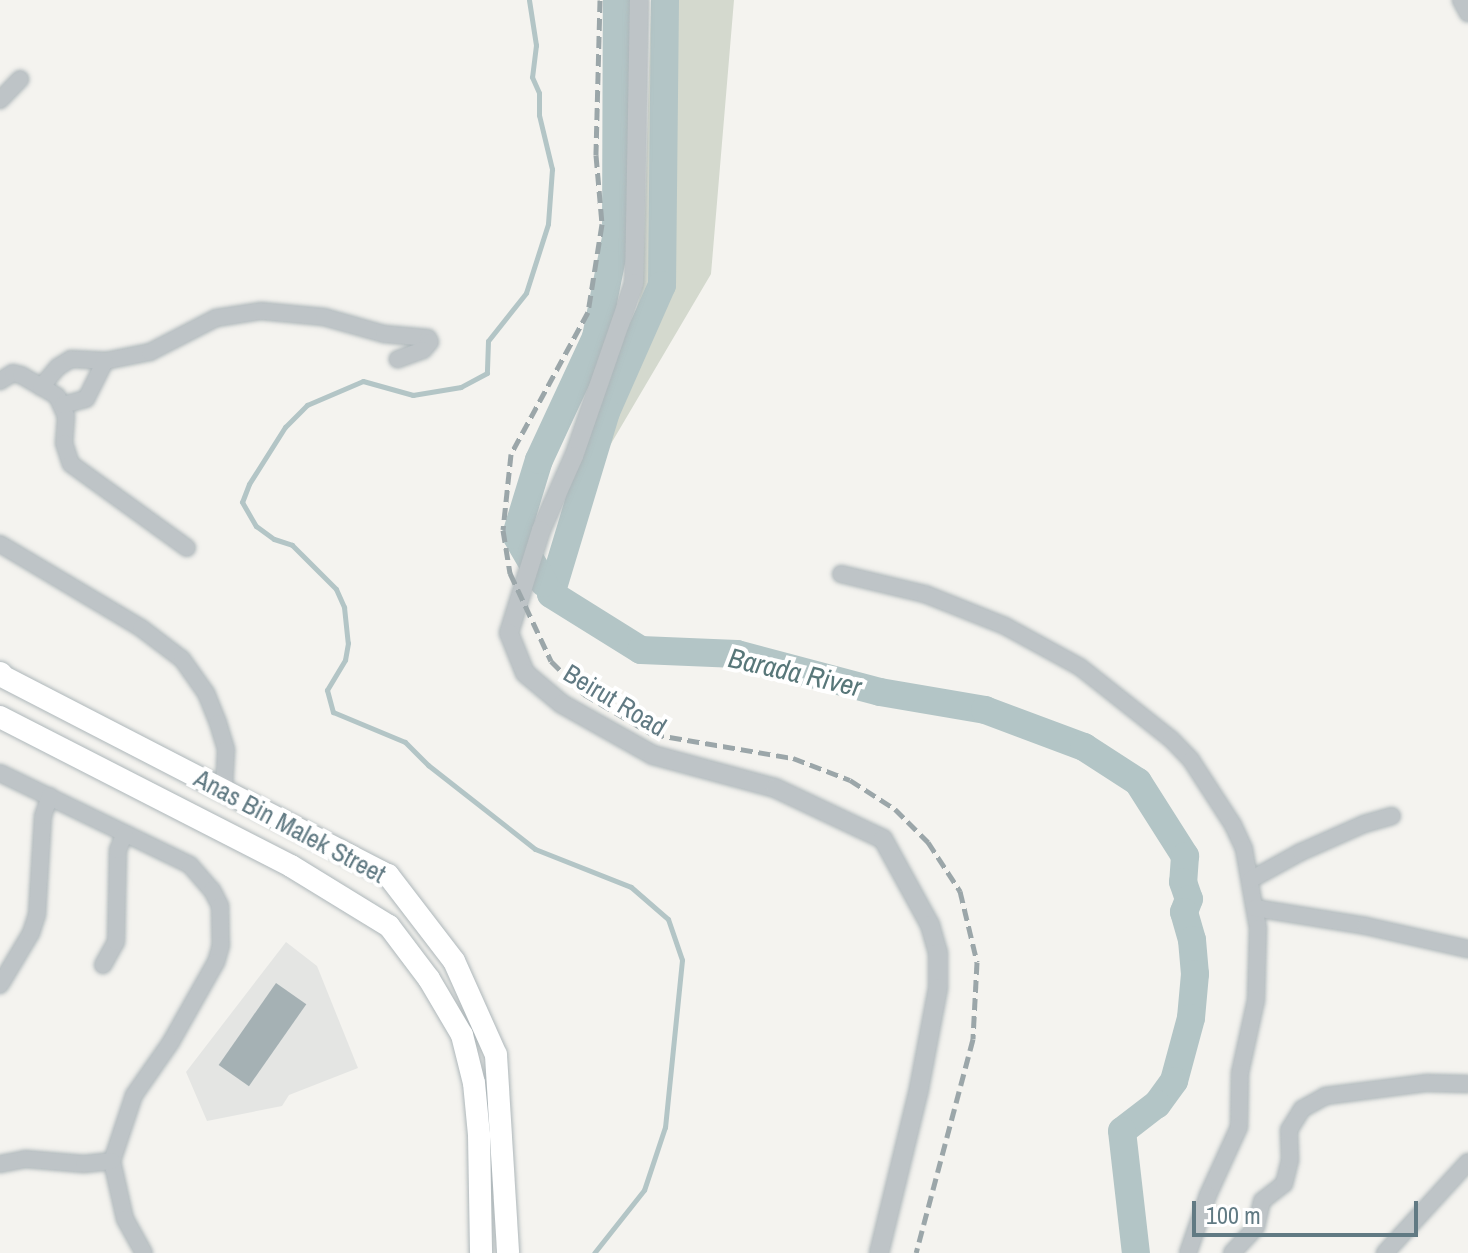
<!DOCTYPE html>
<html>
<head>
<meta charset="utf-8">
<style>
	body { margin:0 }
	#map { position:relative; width:1468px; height:1253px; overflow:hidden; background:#f4f3ef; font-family:"Archivo Narrow",sans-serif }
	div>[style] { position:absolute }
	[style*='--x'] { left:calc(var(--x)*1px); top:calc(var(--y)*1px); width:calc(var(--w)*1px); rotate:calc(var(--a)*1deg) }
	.built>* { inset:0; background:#e4e5e3 }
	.green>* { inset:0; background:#d4d9ce }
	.stream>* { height:5px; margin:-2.5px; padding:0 2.5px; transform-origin:2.5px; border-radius:2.5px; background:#b3c5c6 }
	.river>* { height:28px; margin:-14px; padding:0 14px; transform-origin:14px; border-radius:14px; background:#b3c5c6 }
	.building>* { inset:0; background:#a5b1b4; transform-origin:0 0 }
	.roads { filter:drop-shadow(0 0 2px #aeb7ba) drop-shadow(0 0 2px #aeb7ba) }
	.minor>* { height:16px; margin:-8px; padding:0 8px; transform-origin:8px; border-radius:8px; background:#bec4c7 }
	.tertiary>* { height:18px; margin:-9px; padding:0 9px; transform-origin:9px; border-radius:9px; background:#bec4c7 }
	.secondary>* { height:22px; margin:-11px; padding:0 11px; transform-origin:11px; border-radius:11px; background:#fff }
	.primary>* { height:24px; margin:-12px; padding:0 12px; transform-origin:12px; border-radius:12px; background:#fff }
	.rail>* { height:5px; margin-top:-2.5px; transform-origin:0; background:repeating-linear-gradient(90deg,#9ba6a9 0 12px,transparent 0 18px) }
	span { translate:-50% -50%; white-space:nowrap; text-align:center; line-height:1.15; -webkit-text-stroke:8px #fff; paint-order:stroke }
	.street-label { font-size:26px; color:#617a83 }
	.water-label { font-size:28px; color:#587779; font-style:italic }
	.scale { position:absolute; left:1192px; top:1201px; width:226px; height:36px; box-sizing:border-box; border:4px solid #617a83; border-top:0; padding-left:10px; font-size:24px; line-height:28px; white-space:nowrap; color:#617a83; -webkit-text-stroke:6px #fff; paint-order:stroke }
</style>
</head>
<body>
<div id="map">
	<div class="built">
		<i style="clip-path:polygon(286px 942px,317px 966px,358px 1068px,289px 1095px,282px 1106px,207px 1121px,186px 1072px)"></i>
	</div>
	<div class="green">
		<i style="clip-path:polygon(651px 0,734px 0,711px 274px,579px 498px,618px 381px,643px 284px)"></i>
	</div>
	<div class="stream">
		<i style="--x:529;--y:0;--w:46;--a:81.2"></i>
		<i style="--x:536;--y:45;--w:32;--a:97"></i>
		<i style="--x:532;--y:77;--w:17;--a:66"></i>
		<i style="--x:539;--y:93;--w:22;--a:90"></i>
		<i style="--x:539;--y:115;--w:56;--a:76.5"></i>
		<i style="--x:552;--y:169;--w:55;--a:94.2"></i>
		<i style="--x:548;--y:224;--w:72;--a:107.7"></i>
		<i style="--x:526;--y:293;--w:61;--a:128.4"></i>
		<i style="--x:488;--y:341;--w:32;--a:92"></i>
		<i style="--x:487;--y:373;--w:30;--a:152"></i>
		<i style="--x:461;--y:387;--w:49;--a:170.5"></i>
		<i style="--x:413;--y:395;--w:52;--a:-164.4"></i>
		<i style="--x:363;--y:381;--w:61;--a:156.8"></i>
		<i style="--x:307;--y:405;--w:31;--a:135"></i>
		<i style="--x:285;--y:427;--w:67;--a:122.3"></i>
		<i style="--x:249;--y:484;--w:19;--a:111"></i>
		<i style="--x:242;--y:502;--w:28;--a:60"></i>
		<i style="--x:256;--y:526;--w:22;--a:36"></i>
		<i style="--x:274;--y:539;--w:19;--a:18"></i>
		<i style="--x:292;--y:545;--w:62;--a:45"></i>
		<i style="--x:336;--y:589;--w:20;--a:66"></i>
		<i style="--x:344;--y:607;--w:36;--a:84"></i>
		<i style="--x:348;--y:643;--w:17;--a:100"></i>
		<i style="--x:345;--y:660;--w:35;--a:121"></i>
		<i style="--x:327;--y:690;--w:23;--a:75"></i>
		<i style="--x:333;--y:712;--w:78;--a:22.6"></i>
		<i style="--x:405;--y:742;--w:33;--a:45"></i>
		<i style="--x:428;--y:765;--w:136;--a:38.1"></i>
		<i style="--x:535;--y:849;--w:103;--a:21.6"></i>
		<i style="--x:631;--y:887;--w:49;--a:40.9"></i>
		<i style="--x:668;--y:919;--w:43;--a:71.1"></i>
		<i style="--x:682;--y:960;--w:168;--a:95.8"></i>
		<i style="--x:665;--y:1127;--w:66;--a:108.4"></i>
		<i style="--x:644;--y:1190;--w:80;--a:128.4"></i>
	</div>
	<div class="river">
		<i style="--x:665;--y:0;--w:285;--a:90.6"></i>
		<i style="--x:662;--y:285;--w:139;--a:113.8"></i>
		<i style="--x:606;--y:412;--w:190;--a:106.8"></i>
		<i style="--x:551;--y:594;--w:106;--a:31.9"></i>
		<i style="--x:641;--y:650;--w:96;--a:2.4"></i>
		<i style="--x:737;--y:654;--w:148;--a:14.9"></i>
		<i style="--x:880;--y:692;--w:107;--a:9.7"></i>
		<i style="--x:985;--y:710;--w:106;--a:20.5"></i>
		<i style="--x:1084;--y:747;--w:64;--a:32.9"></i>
		<i style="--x:1138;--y:782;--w:88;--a:57.6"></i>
		<i style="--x:1185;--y:856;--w:26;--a:94"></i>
		<i style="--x:1183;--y:882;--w:18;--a:71"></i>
		<i style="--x:1189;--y:899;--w:14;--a:111"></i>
		<i style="--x:1184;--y:912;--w:29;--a:74"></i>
		<i style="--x:1192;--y:940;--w:34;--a:85"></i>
		<i style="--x:1195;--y:974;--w:44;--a:95.2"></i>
		<i style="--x:1191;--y:1018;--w:65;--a:105.1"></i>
		<i style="--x:1174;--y:1081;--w:29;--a:126"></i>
		<i style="--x:1157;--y:1104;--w:44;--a:142.4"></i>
		<i style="--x:1122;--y:1131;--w:123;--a:83.5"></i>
		<i style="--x:544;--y:583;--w:56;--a:-120.3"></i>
		<i style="--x:516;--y:535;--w:78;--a:-73"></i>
		<i style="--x:539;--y:460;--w:136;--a:-65.1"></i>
		<i style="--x:596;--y:337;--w:101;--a:-78.6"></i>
		<i style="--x:616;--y:238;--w:238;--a:-89.8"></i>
	</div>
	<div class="building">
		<i style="left:276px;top:983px;width:37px;height:100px;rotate:35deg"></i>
	</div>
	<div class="roads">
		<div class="minor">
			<i style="--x:1461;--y:0;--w:15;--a:62"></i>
			<i style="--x:0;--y:100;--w:29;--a:-46"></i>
			<i style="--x:0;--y:381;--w:15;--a:-32"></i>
			<i style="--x:13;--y:373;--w:8;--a:14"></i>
			<i style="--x:21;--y:375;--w:42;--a:30.3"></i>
			<i style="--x:57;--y:396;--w:22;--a:66"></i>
			<i style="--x:66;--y:416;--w:27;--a:94"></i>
			<i style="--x:64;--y:443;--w:22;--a:72"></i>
			<i style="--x:71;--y:464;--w:143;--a:35.9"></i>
			<i style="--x:41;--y:387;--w:26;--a:-50"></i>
			<i style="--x:58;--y:367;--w:15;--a:-32"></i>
			<i style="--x:71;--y:359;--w:34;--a:3"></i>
			<i style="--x:105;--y:361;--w:46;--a:-11.3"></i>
			<i style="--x:150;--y:352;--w:74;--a:-27.3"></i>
			<i style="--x:216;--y:318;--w:46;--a:-8.8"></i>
			<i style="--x:261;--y:311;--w:63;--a:5.4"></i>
			<i style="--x:324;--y:317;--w:62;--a:15.8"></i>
			<i style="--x:384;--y:334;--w:44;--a:5.2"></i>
			<i style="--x:428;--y:338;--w:4;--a:63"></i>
			<i style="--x:430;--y:342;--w:11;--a:131"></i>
			<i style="--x:423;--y:350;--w:27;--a:160"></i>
			<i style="--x:63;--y:405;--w:24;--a:-15"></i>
			<i style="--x:86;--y:399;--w:42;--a:-63.4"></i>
			<i style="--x:0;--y:544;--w:164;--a:30.8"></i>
			<i style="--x:141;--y:628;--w:51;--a:37.1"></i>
			<i style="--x:182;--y:659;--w:42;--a:54.8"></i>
			<i style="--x:206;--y:693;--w:32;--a:68"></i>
			<i style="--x:218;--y:723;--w:28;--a:73"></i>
			<i style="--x:226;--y:750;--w:38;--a:93"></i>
			<i style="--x:841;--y:574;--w:86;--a:13.4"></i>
			<i style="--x:925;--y:594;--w:86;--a:21.8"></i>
			<i style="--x:1005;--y:626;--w:85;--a:28.7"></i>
			<i style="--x:1080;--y:667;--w:116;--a:38.4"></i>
			<i style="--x:1171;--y:739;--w:29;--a:46"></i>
			<i style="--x:1191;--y:760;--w:77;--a:57.1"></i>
			<i style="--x:1233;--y:825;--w:26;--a:65"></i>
			<i style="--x:1244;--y:849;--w:80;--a:80"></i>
			<i style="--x:1258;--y:928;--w:72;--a:91.6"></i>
			<i style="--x:1256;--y:1000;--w:75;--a:102.4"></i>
			<i style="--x:1240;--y:1073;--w:54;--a:91.1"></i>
			<i style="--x:1239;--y:1127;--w:75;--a:114.5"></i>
			<i style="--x:1208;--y:1195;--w:61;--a:109"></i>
			<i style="--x:0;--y:773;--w:211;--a:25.8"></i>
			<i style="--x:190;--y:865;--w:33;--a:49"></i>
			<i style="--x:212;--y:890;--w:18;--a:63"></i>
			<i style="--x:220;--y:906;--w:39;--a:89"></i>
			<i style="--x:221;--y:945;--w:18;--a:106"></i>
			<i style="--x:216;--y:962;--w:92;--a:119.4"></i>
			<i style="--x:171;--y:1042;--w:65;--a:124.9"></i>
			<i style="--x:134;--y:1095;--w:70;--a:108.4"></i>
			<i style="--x:112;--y:1161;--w:59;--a:77.4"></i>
			<i style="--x:125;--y:1219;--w:39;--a:61"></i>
			<i style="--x:1250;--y:880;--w:58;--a:-28.8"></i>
			<i style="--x:1301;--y:852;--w:69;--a:-24"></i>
			<i style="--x:1364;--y:824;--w:29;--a:-16"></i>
			<i style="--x:1255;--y:908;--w:112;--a:9.2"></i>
			<i style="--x:1366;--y:926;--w:105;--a:12.7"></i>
			<i style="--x:103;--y:965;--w:26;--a:-61"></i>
			<i style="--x:116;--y:942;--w:92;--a:-88.8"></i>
			<i style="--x:118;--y:850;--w:18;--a:-68"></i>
			<i style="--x:0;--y:985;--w:61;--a:-59.2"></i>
			<i style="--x:31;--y:933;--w:20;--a:-72"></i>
			<i style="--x:37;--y:914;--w:98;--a:-86.5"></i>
			<i style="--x:43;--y:816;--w:21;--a:-71"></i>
			<i style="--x:0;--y:1164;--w:25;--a:-11"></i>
			<i style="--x:25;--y:1159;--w:59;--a:4.8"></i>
			<i style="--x:84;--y:1164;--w:28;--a:-6"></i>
			<i style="--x:1232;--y:1253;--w:35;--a:-47"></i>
			<i style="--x:1256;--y:1227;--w:27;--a:-77"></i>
			<i style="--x:1262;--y:1201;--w:28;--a:-38"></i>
			<i style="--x:1284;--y:1184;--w:25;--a:-76"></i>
			<i style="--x:1290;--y:1160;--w:30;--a:-92"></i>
			<i style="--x:1289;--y:1130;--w:25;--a:-58"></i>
			<i style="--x:1302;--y:1109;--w:26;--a:-29"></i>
			<i style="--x:1325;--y:1096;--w:103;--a:-7.3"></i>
			<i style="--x:1427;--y:1083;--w:41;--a:1.4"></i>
			<i style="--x:1385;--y:1253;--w:123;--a:-47.6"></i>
		</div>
		<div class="tertiary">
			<i style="--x:639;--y:0;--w:283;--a:91"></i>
			<i style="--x:634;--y:283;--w:183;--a:109.1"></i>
			<i style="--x:574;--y:456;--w:81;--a:114"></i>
			<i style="--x:541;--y:530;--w:108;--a:107.3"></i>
			<i style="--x:509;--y:633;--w:43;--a:68.2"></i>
			<i style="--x:525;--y:673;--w:48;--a:40"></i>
			<i style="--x:562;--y:704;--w:104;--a:29.3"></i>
			<i style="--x:653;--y:755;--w:126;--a:15.1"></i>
			<i style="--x:775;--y:788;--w:119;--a:25.3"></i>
			<i style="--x:883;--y:839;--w:98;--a:61.3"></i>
			<i style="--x:930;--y:925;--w:29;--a:74"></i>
			<i style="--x:938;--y:953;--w:35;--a:90"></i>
			<i style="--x:938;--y:988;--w:103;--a:100.7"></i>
			<i style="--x:919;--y:1089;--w:169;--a:103.7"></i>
		</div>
		<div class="secondary">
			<i style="--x:0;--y:675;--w:437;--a:27.3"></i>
			<i style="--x:388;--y:875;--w:108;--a:52.5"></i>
			<i style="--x:454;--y:961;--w:103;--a:65.9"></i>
			<i style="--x:496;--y:1055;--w:198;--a:86.5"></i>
			<i style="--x:0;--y:717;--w:327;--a:27.1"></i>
			<i style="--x:291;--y:866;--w:115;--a:31.5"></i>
			<i style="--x:389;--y:926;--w:66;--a:53"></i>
			<i style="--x:429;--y:979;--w:65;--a:59.5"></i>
			<i style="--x:462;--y:1035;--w:49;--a:76"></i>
			<i style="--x:474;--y:1083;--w:52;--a:84.5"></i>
			<i style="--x:479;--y:1135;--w:118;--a:89"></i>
		</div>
		<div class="primary">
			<i style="--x:0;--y:674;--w:1;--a:45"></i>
		</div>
	</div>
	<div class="rail">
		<i style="--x:600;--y:0;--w:155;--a:91.5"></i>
		<i style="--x:596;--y:155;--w:69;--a:85"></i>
		<i style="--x:602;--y:224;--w:89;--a:99"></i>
		<i style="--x:588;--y:312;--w:162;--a:118.5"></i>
		<i style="--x:511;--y:454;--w:76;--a:96"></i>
		<i style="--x:503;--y:530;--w:44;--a:80.8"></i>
		<i style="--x:510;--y:573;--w:97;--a:65"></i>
		<i style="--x:551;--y:661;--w:47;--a:45"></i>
		<i style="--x:584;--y:694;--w:79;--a:30.5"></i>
		<i style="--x:652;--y:734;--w:143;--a:9.7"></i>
		<i style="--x:793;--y:758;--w:61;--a:21.1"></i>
		<i style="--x:850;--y:780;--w:54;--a:32.8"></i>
		<i style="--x:895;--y:809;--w:47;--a:45"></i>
		<i style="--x:928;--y:842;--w:59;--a:56.9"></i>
		<i style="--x:960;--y:891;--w:73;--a:76.5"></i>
		<i style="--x:977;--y:962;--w:77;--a:93"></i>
		<i style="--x:973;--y:1039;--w:221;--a:104.9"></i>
	</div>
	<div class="street-label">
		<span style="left:615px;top:700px;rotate:31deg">Beirut Road</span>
		<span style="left:290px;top:826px;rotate:28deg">Anas Bin Malek Street</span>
	</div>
	<div class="water-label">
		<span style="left:795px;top:672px;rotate:13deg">Barada River</span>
	</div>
	<div class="scale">100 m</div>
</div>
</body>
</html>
